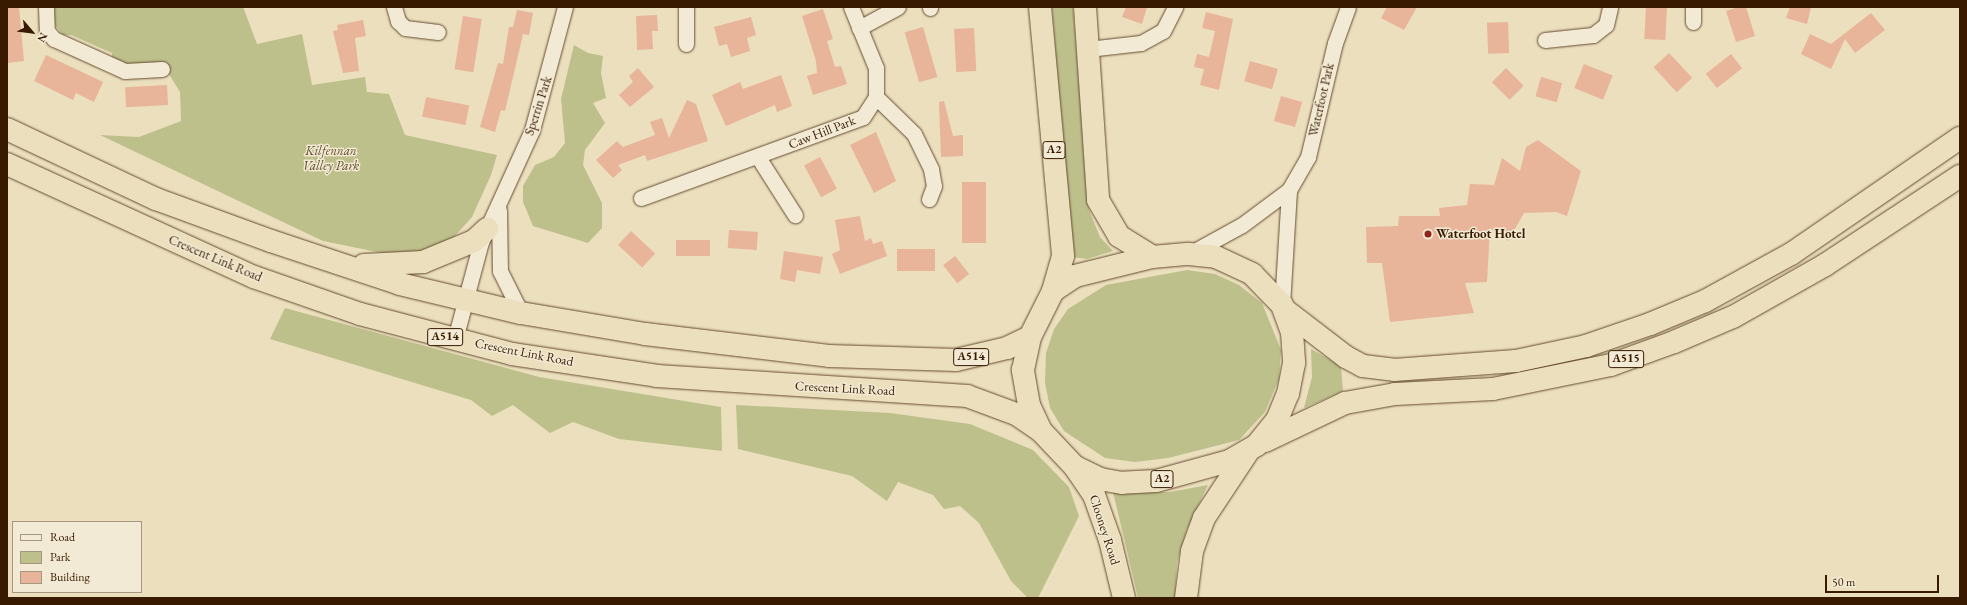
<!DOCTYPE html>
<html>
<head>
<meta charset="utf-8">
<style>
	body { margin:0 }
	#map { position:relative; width:1967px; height:605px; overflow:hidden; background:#ebdfbd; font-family:"EB Garamond",serif }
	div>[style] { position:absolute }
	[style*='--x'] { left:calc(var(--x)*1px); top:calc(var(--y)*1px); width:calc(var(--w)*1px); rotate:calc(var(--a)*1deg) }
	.green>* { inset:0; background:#bec08c }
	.building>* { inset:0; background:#e8b49a; transform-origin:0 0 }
	.roads { filter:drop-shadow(0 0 1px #654b30) drop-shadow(0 0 1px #654b30) }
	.minor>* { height:15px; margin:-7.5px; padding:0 7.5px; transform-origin:7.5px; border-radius:7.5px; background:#f2ead4 }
	.highway>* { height:22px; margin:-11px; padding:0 11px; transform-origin:11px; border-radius:11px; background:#ebdfbd }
	.dots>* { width:11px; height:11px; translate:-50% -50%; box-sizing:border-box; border:2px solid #f2ead4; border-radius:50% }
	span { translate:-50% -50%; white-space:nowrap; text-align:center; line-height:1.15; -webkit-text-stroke:3px #f2ead4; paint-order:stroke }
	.shield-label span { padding:1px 3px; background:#f2ead4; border:1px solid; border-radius:3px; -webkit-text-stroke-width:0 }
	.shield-label { font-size:12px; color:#381a01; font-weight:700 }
	.street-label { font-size:13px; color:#381a01 }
	.park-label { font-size:13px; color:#604c2b; font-style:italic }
	.poi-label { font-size:13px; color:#381a01; font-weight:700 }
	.left { translate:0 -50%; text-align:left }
	.frame { position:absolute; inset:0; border:8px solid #381a01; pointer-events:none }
	.legend { position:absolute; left:12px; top:521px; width:130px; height:72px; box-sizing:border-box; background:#f2ead4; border:1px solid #a89780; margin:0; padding:5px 7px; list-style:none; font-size:12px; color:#381a01 }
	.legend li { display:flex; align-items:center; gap:8px; height:20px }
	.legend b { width:20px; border:1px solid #a89780 }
	.north { position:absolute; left:12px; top:12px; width:40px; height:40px; -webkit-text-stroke:3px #f2ead4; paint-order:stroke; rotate:118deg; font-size:11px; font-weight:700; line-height:16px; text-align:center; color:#381a01 }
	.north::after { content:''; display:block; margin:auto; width:14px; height:18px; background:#381a01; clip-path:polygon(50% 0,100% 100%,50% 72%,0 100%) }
	.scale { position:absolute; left:1825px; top:575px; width:114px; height:18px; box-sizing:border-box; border:2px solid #381a01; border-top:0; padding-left:5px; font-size:12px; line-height:14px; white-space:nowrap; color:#381a01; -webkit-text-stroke:3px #f2ead4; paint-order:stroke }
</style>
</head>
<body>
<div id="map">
	<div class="green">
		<i style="clip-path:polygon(54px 7px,243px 7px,257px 44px,302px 34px,312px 85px,365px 77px,367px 92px,389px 94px,405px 135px,497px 155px,491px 175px,472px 217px,454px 237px,425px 251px,392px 255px,323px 241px,100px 135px,139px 137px,181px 121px,180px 92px,169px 74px,167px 62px,126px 65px,112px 59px,112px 53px,71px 35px,63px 35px,52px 21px)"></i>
		<i style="clip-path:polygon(1052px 7px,1073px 7px,1089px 210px,1100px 237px,1113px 251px,1087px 259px,1072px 257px)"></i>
		<i style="clip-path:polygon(574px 45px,588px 53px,603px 56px,601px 73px,606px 98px,593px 103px,605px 123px,585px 150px,583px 165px,602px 203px,602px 228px,588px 243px,533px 226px,523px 202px,523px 186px,535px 165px,554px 157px,565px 143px,561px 99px)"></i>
		<i style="clip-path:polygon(1187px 270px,1215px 274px,1239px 285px,1262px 303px,1281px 350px,1279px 379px,1265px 412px,1239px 440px,1168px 458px,1135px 462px,1105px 458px,1064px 431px,1050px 408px,1045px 383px,1046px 353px,1054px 329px,1068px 309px,1106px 285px)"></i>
		<i style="clip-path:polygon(285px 308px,539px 377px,721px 407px,722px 451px,619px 439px,573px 422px,550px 433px,513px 405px,492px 416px,471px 400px,270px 339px)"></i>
		<i style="clip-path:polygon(1311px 349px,1341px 366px,1343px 391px,1304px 408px,1312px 377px)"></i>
		<i style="clip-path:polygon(736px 405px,890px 413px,970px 424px,1033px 450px,1069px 487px,1079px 516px,1038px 598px,1028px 598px,1011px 581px,979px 523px,960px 506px,944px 509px,933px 495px,898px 482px,887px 501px,852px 476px,738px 449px)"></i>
		<i style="clip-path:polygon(1208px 485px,1187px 529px,1177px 562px,1175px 598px,1138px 598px,1113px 492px,1170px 492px)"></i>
	</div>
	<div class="building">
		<i style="clip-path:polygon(7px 7px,19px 7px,24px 61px,7px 63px)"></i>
		<i style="clip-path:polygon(1126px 7px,1147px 7px,1142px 24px,1122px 17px)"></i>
		<i style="clip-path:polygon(1387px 7px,1417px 7px,1404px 30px,1381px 18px)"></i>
		<i style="left:1646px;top:7px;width:21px;height:32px;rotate:3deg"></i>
		<i style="clip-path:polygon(1739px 7px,1746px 7px,1755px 36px,1736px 42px,1726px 11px)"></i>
		<i style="clip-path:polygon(1790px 7px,1811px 7px,1807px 24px,1786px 18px)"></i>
		<i style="clip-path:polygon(823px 9px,833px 39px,827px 41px,835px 67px,841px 66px,847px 84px,813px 95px,807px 76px,817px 73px,816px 61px,802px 16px)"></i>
		<i style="clip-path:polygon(517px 10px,533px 13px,529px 35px,523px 34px,505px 111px,501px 110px,495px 132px,480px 127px,498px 63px,503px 64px,509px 27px,513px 27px)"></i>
		<i style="clip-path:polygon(1206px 12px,1233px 19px,1219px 90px,1200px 85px,1204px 69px,1194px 67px,1197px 54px,1209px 57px,1215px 31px,1202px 28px)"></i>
		<i style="clip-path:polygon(1871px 13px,1885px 30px,1855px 53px,1845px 39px,1831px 69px,1801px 54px,1810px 34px,1831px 44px)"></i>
		<i style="clip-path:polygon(657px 15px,658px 31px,652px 31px,653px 49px,637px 50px,636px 16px)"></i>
		<i style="left:463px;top:16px;width:19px;height:54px;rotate:9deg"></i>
		<i style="clip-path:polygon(751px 17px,756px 35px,747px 38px,750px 51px,731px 57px,727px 44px,719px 46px,714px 27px)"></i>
		<i style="clip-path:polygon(363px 20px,366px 36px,355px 38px,359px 71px,343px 73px,333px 31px,338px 30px,337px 25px)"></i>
		<i style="left:1508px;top:22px;width:31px;height:21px;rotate:88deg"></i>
		<i style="left:923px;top:27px;width:52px;height:19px;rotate:74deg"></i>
		<i style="left:974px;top:28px;width:43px;height:20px;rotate:87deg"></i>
		<i style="left:1669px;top:53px;width:34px;height:21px;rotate:47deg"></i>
		<i style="left:1731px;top:54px;width:18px;height:32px;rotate:52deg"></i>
		<i style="clip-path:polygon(46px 55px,103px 82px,94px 102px,76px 93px,73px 100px,34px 81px)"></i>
		<i style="left:1250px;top:61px;width:29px;height:21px;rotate:16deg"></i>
		<i style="left:1584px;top:64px;width:31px;height:26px;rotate:22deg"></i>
		<i style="clip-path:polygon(638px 68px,654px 87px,630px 107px,619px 95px,633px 82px,629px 76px)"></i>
		<i style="left:1506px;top:68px;width:25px;height:20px;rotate:45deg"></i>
		<i style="clip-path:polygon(781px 75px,792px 106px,777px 112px,775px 105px,726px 126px,712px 95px,740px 82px,743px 89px)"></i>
		<i style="left:1541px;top:77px;width:22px;height:20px;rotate:16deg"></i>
		<i style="left:167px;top:85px;width:20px;height:42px;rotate:87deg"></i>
		<i style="left:1281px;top:96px;width:22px;height:26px;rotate:16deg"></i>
		<i style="left:426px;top:97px;width:44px;height:20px;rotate:11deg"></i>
		<i style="clip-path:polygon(687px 100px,696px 104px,708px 141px,647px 161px,645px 155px,618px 165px,622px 170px,613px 178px,596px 160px,617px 141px,623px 147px,655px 135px,650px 122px,662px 118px,669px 138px)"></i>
		<i style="clip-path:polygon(944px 101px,953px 136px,963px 135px,963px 156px,941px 157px,939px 102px)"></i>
		<i style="clip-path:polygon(876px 132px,896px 181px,874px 193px,850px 145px)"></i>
		<i style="clip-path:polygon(1538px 140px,1581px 171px,1567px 216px,1556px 212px,1524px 213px,1508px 241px,1490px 228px,1487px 282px,1465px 283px,1474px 313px,1390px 322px,1382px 263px,1367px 263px,1366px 227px,1398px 226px,1399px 216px,1440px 216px,1439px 208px,1467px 205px,1470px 184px,1494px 185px,1502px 158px,1520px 171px,1526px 147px)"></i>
		<i style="left:820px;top:157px;width:36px;height:18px;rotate:62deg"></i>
		<i style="left:986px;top:182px;width:61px;height:24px;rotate:90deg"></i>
		<i style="clip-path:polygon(860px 216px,865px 241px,871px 238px,873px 244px,882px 241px,887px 256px,840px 274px,832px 254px,840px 250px,835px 220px)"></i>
		<i style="left:729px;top:230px;width:29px;height:18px;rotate:4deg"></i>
		<i style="left:631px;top:231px;width:33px;height:19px;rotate:43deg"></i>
		<i style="left:676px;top:240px;width:34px;height:16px"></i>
		<i style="left:935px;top:249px;width:22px;height:38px;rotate:90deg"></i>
		<i style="clip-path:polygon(784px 251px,823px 257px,820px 274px,797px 270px,795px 282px,780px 279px)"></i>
		<i style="left:955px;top:256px;width:23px;height:15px;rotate:52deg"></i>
	</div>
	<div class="roads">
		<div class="minor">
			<i style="--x:46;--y:7;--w:24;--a:88"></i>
			<i style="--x:47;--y:31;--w:11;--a:49"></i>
			<i style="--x:54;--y:39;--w:78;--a:24.3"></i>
			<i style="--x:125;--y:71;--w:37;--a:-3"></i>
			<i style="--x:394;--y:7;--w:15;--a:74"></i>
			<i style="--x:398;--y:21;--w:10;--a:45"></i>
			<i style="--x:405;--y:28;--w:33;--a:7"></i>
			<i style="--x:930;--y:7;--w:1;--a:90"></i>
			<i style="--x:1693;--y:22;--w:15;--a:-90"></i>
			<i style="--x:859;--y:28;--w:44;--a:-28.3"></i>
			<i style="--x:1545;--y:40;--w:48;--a:-5.9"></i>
			<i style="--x:1593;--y:35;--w:16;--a:-38"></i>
			<i style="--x:1606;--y:25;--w:18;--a:-77"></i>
			<i style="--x:686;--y:44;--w:37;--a:-90"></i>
			<i style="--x:1088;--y:49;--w:53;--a:-6.5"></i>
			<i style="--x:1141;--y:43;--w:25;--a:-29"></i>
			<i style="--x:1163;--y:31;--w:27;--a:-63"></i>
			<i style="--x:876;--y:97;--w:53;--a:44.2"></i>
			<i style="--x:914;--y:134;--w:39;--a:64"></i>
			<i style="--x:931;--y:169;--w:17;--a:80"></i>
			<i style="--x:934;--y:186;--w:14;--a:111"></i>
			<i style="--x:758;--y:157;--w:69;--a:57.5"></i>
			<i style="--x:641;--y:198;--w:236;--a:-20"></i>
			<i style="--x:863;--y:117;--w:24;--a:-57"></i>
			<i style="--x:876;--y:97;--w:29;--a:-90"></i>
			<i style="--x:876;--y:68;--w:66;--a:-112.3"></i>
			<i style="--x:499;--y:210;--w:61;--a:89.1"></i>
			<i style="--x:500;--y:271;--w:47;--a:63.4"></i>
			<i style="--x:1189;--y:254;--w:60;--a:-28.7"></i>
			<i style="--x:1242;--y:225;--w:59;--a:-36.7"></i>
			<i style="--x:1282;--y:305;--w:115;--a:-86.5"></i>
			<i style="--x:1289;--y:190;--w:38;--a:-60"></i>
			<i style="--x:1308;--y:157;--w:117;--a:-76.7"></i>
			<i style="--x:1335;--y:43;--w:38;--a:-70"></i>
			<i style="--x:455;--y:339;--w:100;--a:-75"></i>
			<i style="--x:481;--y:242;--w:123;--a:-65.5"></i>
			<i style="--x:532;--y:130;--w:127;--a:-75"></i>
		</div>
		<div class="highway">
			<i style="--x:1040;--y:7;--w:250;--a:84.7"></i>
			<i style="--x:1063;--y:256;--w:36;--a:106"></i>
			<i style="--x:1085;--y:7;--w:193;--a:86.1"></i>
			<i style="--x:1098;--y:200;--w:42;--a:59.7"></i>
			<i style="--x:1119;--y:236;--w:39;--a:32"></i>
			<i style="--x:7;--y:129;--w:165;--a:25.2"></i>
			<i style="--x:156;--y:199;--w:122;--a:20.1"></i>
			<i style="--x:271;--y:241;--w:136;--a:18.4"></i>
			<i style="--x:400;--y:284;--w:124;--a:13.5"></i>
			<i style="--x:521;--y:313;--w:126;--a:9.6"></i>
			<i style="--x:645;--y:334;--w:185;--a:6.8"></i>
			<i style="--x:829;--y:356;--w:127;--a:1.8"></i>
			<i style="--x:956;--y:360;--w:52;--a:-13.2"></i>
			<i style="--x:1007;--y:348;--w:25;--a:-26"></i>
			<i style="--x:7;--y:164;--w:272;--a:24.6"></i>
			<i style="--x:254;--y:277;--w:112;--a:19.2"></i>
			<i style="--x:360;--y:314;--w:157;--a:14.7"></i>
			<i style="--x:512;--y:354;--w:147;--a:8.6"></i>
			<i style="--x:657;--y:376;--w:311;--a:3.7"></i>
			<i style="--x:967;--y:396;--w:52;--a:20.2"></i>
			<i style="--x:1016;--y:414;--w:30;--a:34"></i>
			<i style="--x:1189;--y:254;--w:27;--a:6"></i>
			<i style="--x:1216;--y:257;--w:40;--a:25"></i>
			<i style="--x:1252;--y:274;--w:43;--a:45.9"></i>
			<i style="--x:1282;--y:305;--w:29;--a:70"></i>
			<i style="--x:1292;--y:332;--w:31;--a:86"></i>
			<i style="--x:1294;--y:363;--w:31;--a:101"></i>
			<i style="--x:1288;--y:393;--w:29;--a:112"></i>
			<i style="--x:1277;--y:420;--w:32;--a:129"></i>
			<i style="--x:1257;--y:445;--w:32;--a:150"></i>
			<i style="--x:1229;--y:461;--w:76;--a:164.7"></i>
			<i style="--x:1156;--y:481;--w:34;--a:177"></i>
			<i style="--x:1122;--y:483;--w:22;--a:-170"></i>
			<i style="--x:1100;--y:479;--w:28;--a:-154"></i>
			<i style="--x:1075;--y:467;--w:50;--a:-133.4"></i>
			<i style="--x:1041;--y:431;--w:29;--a:-115"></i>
			<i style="--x:1029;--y:405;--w:36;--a:-100"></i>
			<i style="--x:1023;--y:370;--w:34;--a:-78"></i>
			<i style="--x:1030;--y:337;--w:51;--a:-63.4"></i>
			<i style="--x:1053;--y:291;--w:27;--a:-34"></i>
			<i style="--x:1075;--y:276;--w:79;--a:-13.9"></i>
			<i style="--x:1152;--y:257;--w:37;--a:-5"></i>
			<i style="--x:364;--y:265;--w:59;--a:-2.9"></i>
			<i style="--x:423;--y:262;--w:55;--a:-22.4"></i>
			<i style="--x:474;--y:241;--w:18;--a:-43"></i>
			<i style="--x:1286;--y:311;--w:76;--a:37.5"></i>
			<i style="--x:1346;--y:357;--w:19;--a:28"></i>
			<i style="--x:1363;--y:366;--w:31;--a:7"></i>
			<i style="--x:1394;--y:370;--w:122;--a:-4.2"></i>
			<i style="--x:1516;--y:361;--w:72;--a:-12.1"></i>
			<i style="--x:1586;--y:346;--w:68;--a:-19"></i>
			<i style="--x:1650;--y:324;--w:60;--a:-22.7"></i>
			<i style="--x:1705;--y:301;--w:98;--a:-28.7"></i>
			<i style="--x:1791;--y:254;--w:205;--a:-34.5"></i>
			<i style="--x:1265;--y:441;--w:89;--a:-25.4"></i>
			<i style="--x:1345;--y:403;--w:51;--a:-10.2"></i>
			<i style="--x:1395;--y:394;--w:98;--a:-2.9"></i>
			<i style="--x:1493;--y:389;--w:120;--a:-11.5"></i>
			<i style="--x:1611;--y:365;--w:67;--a:-20.1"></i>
			<i style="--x:1674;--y:342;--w:64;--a:-23"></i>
			<i style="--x:1733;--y:317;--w:106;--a:-29.5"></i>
			<i style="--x:1825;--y:265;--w:162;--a:-33.4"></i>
			<i style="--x:1075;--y:467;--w:34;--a:56"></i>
			<i style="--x:1094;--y:495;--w:48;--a:70.4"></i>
			<i style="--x:1110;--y:540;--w:60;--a:76.4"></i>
			<i style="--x:1186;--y:598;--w:47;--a:-82.7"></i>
			<i style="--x:1192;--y:551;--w:35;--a:-70"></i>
			<i style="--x:1204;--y:518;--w:78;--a:-56.5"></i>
		</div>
	</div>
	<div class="dots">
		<i style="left:1428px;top:234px;background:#8f2418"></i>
	</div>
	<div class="shield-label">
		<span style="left:1054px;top:150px">A2</span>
		<span style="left:445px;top:337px">A514</span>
		<span style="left:971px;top:357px">A514</span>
		<span style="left:1626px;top:359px">A515</span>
		<span style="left:1162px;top:479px">A2</span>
	</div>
	<div class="street-label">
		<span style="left:1322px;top:100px;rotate:-77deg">Waterfoot Park</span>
		<span style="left:539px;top:106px;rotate:-72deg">Sperrin Park</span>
		<span style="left:822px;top:133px;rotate:-21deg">Caw Hill Park</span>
		<span style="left:215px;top:259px;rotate:23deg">Crescent Link Road</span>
		<span style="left:524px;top:353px;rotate:11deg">Crescent Link Road</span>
		<span style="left:845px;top:389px;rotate:3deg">Crescent Link Road</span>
		<span style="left:1104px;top:530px;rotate:72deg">Clooney Road</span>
	</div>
	<div class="park-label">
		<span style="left:331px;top:159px">Kilfennan<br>Valley Park</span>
	</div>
	<div class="poi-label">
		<span class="left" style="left:1436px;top:234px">Waterfoot Hotel</span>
	</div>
	<div class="frame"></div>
	<ul class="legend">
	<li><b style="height:5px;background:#f2ead4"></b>Road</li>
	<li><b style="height:11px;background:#bec08c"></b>Park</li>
	<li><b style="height:11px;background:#e8b49a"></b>Building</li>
	</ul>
	<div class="north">N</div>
	<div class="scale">50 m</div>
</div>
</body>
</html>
